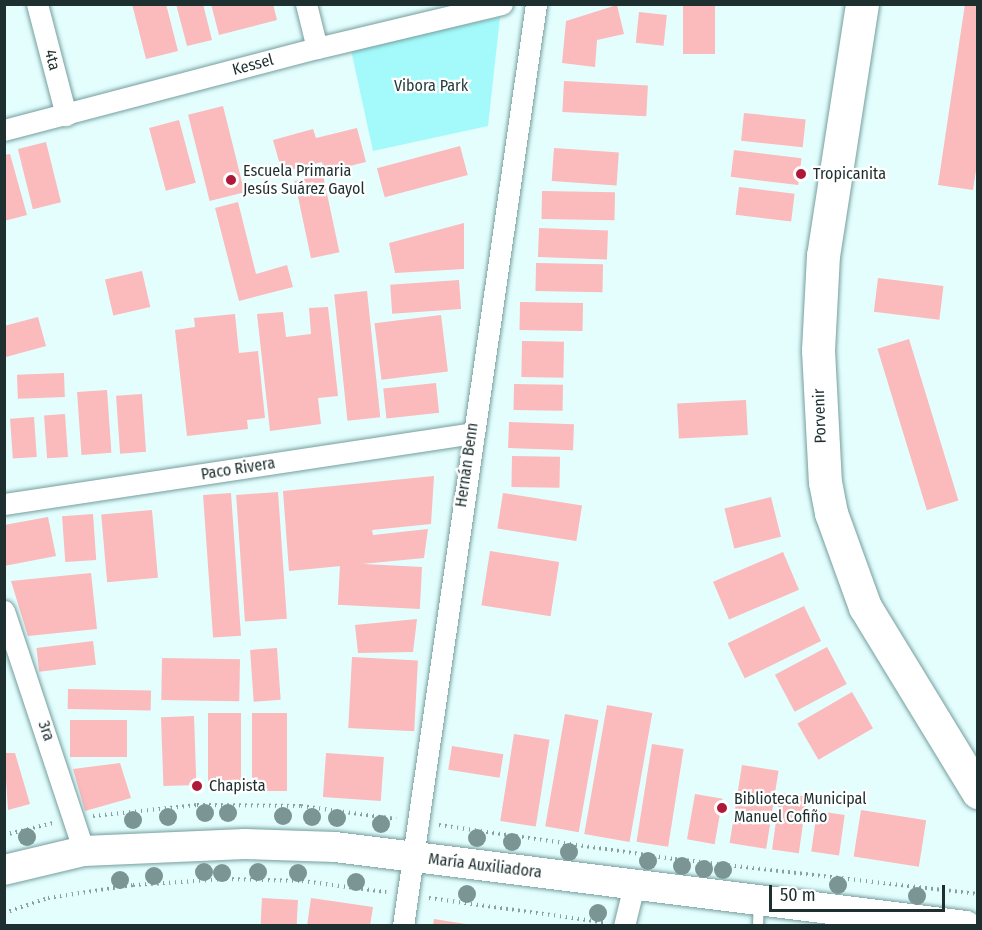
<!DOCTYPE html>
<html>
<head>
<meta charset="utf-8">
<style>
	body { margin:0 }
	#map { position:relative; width:982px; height:930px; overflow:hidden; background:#e4fefe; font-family:"Fira Sans Condensed",sans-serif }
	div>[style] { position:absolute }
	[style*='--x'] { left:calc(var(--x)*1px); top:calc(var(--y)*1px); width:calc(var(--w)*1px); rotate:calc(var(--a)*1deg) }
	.green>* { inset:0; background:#a4fafb }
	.building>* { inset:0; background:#fbbabc; transform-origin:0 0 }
	.path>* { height:4px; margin-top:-2px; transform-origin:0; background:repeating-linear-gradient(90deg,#8aa0a0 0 1.5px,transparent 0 6px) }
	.roads { filter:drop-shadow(0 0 2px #759e9e) drop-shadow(0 0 2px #759e9e) }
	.lane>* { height:10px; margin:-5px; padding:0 5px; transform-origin:5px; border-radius:5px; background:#fff }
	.street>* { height:21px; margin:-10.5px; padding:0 10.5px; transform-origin:10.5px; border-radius:10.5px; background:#fff }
	.secondary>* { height:30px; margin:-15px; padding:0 15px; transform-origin:15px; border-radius:15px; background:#fff }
	.primary>* { height:33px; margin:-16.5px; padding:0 16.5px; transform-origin:16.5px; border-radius:16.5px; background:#fff }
	.trees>* { width:18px; height:18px; margin:-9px; border-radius:50%; background:#7b9494 }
	.dots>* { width:16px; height:16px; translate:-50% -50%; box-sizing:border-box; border:3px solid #fff; border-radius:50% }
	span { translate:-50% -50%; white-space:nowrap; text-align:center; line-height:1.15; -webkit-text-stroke:4.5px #fff; paint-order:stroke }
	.street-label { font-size:16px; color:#1e2f2f }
	.park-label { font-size:16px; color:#253e3e }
	.poi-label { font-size:16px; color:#1e2f2f }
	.left { translate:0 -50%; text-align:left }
	.frame { position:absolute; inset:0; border:6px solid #1e2f2f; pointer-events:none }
	.scale { position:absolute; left:769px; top:885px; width:176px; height:27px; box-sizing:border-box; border:3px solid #1e2f2f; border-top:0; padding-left:8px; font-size:18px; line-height:21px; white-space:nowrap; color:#1e2f2f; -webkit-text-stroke:4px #fff; paint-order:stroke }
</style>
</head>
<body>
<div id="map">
	<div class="green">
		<i style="clip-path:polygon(500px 17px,488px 126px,373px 151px,351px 50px)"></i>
	</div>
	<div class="building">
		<i style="clip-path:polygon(132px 4px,166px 4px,178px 51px,146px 59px)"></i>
		<i style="clip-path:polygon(176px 4px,203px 4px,212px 40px,187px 46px)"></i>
		<i style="clip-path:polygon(211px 4px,273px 4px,277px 20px,219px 35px)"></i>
		<i style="left:683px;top:4px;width:32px;height:50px"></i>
		<i style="clip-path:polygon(965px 4px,978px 4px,978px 157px,973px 190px,938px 185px)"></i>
		<i style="clip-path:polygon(617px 5px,624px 34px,597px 40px,595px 67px,562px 63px,566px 21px)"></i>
		<i style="left:639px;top:12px;width:28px;height:31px;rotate:6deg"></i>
		<i style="left:564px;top:81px;width:84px;height:31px;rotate:3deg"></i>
		<i style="left:223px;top:106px;width:89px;height:36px;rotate:76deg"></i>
		<i style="left:744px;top:113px;width:62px;height:28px;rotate:6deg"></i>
		<i style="left:179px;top:120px;width:65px;height:31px;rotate:75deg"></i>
		<i style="clip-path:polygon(357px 128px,366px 162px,325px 172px,322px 162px,282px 172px,273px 140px,313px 129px,316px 138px)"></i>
		<i style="left:46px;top:142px;width:62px;height:29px;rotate:76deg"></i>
		<i style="left:460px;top:146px;width:30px;height:86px;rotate:75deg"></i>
		<i style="left:554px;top:148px;width:65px;height:33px;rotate:4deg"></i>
		<i style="left:734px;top:150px;width:68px;height:27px;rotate:7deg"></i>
		<i style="clip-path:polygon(10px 154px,27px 215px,4px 221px,4px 155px)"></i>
		<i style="left:323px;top:175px;width:79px;height:29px;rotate:78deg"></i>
		<i style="left:739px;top:187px;width:56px;height:28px;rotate:7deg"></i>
		<i style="left:542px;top:191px;width:73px;height:28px;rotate:1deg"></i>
		<i style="clip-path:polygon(238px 202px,256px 274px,287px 265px,293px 287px,239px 301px,215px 208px)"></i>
		<i style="clip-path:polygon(464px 223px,464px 269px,395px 273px,389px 243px)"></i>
		<i style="left:539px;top:228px;width:69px;height:29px;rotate:2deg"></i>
		<i style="left:536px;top:263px;width:67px;height:28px;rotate:1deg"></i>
		<i style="left:142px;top:271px;width:37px;height:38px;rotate:77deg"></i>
		<i style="left:878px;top:278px;width:66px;height:34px;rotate:7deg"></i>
		<i style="left:459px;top:280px;width:29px;height:69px;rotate:86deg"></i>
		<i style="left:367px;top:291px;width:127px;height:33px;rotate:84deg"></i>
		<i style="left:520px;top:302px;width:63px;height:28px;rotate:1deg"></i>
		<i style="clip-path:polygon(328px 307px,338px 396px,318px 398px,321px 424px,270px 431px,257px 314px,283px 312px,286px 337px,311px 334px,309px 308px)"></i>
		<i style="clip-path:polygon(235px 314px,239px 353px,258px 351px,265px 418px,247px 420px,248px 429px,187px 436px,175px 330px,195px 327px,194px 318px)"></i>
		<i style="left:441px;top:315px;width:57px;height:67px;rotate:83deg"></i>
		<i style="clip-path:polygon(38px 317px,46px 346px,6px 357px,4px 326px)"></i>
		<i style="left:909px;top:339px;width:169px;height:33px;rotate:73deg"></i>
		<i style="left:522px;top:341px;width:42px;height:36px;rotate:1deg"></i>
		<i style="left:64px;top:373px;width:24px;height:47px;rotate:88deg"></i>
		<i style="left:436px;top:383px;width:30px;height:53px;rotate:84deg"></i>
		<i style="left:514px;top:384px;width:49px;height:26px;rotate:1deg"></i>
		<i style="left:107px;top:390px;width:63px;height:30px;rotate:86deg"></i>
		<i style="left:142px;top:394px;width:58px;height:26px;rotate:86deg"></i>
		<i style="left:746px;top:400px;width:35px;height:69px;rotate:87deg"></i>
		<i style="left:65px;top:414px;width:43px;height:21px;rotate:86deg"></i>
		<i style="left:34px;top:417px;width:40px;height:24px;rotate:86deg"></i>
		<i style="left:509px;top:422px;width:65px;height:26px;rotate:2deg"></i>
		<i style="left:512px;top:456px;width:48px;height:31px;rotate:1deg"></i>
		<i style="clip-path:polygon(434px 476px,431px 524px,372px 530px,373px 535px,428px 529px,424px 558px,289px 571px,283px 491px)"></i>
		<i style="left:278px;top:492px;width:127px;height:42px;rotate:86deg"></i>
		<i style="left:231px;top:493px;width:143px;height:28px;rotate:86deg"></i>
		<i style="left:503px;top:493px;width:80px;height:36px;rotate:9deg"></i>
		<i style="left:771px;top:497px;width:41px;height:48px;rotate:76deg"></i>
		<i style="left:152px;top:510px;width:68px;height:51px;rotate:85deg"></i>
		<i style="left:93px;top:514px;width:46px;height:31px;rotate:86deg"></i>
		<i style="clip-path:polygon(48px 517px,56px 556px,4px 566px,4px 525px)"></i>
		<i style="left:490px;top:551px;width:70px;height:55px;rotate:9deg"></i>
		<i style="left:783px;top:552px;width:41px;height:76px;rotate:67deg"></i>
		<i style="left:422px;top:567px;width:42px;height:82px;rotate:93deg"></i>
		<i style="clip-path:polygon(91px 573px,97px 629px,28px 636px,11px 581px)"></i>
		<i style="left:804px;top:606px;width:39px;height:85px;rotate:64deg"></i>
		<i style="clip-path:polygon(417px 619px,413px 652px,358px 653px,355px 625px)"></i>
		<i style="left:93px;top:641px;width:24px;height:57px;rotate:83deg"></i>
		<i style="left:827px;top:647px;width:42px;height:59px;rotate:62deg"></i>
		<i style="left:277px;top:648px;width:52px;height:27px;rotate:86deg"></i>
		<i style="left:352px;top:657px;width:66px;height:71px;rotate:3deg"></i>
		<i style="left:162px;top:658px;width:78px;height:42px;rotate:1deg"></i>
		<i style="left:68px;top:689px;width:83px;height:20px;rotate:1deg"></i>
		<i style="left:852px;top:692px;width:42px;height:63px;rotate:60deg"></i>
		<i style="left:607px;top:705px;width:46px;height:131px;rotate:10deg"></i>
		<i style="left:208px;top:713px;width:33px;height:69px"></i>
		<i style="left:252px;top:713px;width:35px;height:78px"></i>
		<i style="left:565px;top:714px;width:34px;height:114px;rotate:10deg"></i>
		<i style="left:194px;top:716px;width:69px;height:33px;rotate:88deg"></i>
		<i style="left:70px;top:720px;width:57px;height:37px"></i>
		<i style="left:514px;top:734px;width:36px;height:88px;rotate:9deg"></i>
		<i style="left:652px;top:744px;width:32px;height:99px;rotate:9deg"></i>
		<i style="left:452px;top:746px;width:52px;height:24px;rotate:9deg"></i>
		<i style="clip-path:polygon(4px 749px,6px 753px,15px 753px,30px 804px,8px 810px)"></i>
		<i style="left:326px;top:753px;width:58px;height:44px;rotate:4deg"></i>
		<i style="clip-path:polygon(120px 763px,131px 798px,85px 811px,73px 769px)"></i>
		<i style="left:742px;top:765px;width:37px;height:79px;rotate:9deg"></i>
		<i style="left:780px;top:793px;width:27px;height:57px;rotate:8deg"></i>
		<i style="left:695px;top:794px;width:28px;height:46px;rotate:10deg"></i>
		<i style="left:861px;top:810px;width:66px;height:47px;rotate:9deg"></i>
		<i style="left:817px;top:811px;width:28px;height:41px;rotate:8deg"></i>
		<i style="left:262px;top:898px;width:36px;height:28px;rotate:3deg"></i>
		<i style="clip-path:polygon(311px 898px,373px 907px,370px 926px,307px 926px)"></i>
		<i style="clip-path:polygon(434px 919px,466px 924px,466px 926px,433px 926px)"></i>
	</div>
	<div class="path">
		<i style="--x:93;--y:816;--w:105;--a:-6"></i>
		<i style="--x:197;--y:805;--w:104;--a:0.6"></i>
		<i style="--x:301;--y:806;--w:96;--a:7.8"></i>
		<i style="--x:439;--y:825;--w:238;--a:8.2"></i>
		<i style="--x:675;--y:859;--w:305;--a:6.6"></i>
		<i style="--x:4;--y:835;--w:50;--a:-13.8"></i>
		<i style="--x:429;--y:898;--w:176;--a:7.9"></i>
		<i style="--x:4;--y:913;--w:46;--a:-18.8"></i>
		<i style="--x:48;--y:898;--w:86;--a:-8.7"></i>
		<i style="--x:133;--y:885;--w:93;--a:-3.7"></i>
		<i style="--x:226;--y:879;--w:76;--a:1.5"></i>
		<i style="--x:302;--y:881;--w:85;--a:7.5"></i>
	</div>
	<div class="roads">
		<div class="lane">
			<i style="--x:758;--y:926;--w:25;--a:-88"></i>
		</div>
		<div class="street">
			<i style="--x:37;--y:4;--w:115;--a:75.4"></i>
			<i style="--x:306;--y:4;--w:45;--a:76"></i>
			<i style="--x:4;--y:130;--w:324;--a:-14.7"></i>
			<i style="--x:317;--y:48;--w:190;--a:-13.4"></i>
			<i style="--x:4;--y:504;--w:472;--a:-8.6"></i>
			<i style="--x:4;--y:611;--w:253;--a:71.6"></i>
			<i style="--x:403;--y:926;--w:932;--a:-81.79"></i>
			<i style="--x:624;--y:926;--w:42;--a:-76.3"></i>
		</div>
		<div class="secondary">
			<i style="--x:4;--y:870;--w:82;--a:-13.4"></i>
			<i style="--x:84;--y:851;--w:161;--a:-2.5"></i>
			<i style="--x:245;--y:844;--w:90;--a:1.9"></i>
			<i style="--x:335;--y:847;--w:636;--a:7.14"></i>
		</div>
		<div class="primary">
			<i style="--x:862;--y:4;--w:254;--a:98.8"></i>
			<i style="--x:823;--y:255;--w:95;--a:93"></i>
			<i style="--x:818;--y:350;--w:132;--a:87"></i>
			<i style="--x:825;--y:482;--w:32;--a:79"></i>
			<i style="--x:831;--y:513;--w:100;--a:70.1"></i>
			<i style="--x:865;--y:607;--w:217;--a:58.6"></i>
		</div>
	</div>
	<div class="trees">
		<i style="left:205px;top:813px"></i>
		<i style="left:228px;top:813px"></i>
		<i style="left:283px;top:816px"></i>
		<i style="left:168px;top:817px"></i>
		<i style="left:312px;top:817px"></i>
		<i style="left:337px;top:818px"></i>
		<i style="left:133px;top:820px"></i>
		<i style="left:381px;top:824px"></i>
		<i style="left:27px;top:837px"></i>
		<i style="left:477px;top:838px"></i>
		<i style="left:512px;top:842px"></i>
		<i style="left:569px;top:852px"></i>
		<i style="left:648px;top:861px"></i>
		<i style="left:682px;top:866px"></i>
		<i style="left:704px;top:869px"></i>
		<i style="left:723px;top:870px"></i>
		<i style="left:204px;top:872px"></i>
		<i style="left:258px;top:872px"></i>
		<i style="left:222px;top:873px"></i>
		<i style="left:298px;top:873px"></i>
		<i style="left:154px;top:876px"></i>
		<i style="left:120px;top:880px"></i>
		<i style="left:356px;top:882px"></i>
		<i style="left:838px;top:885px"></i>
		<i style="left:467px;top:894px"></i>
		<i style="left:917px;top:896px"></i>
		<i style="left:598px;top:913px"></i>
	</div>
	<div class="dots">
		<i style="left:801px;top:174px;background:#ae1939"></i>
		<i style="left:231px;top:180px;background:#ae1939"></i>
		<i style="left:197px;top:786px;background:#ae1939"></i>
		<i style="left:722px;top:808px;background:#ae1939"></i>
	</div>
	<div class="street-label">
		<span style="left:52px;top:60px;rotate:75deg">4ta</span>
		<span style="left:253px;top:65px;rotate:-15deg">Kessel</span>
		<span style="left:820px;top:416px;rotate:-92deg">Porvenir</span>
		<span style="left:467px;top:465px;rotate:-82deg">Hernán Benn</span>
		<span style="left:238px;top:469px;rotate:-9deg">Paco Rivera</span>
		<span style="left:46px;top:731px;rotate:71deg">3ra</span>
		<span style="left:485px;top:866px;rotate:7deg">María Auxiliadora</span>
	</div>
	<div class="park-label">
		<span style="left:431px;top:86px">Vibora Park</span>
	</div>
	<div class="poi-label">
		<span class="left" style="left:243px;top:180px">Escuela Primaria<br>Jesús Suárez Gayol</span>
		<span class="left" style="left:813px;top:174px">Tropicanita</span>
		<span class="left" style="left:209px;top:786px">Chapista</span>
		<span class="left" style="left:734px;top:808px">Biblioteca Municipal<br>Manuel Cofiño</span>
	</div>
	<div class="frame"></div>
	<div class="scale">50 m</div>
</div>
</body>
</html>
